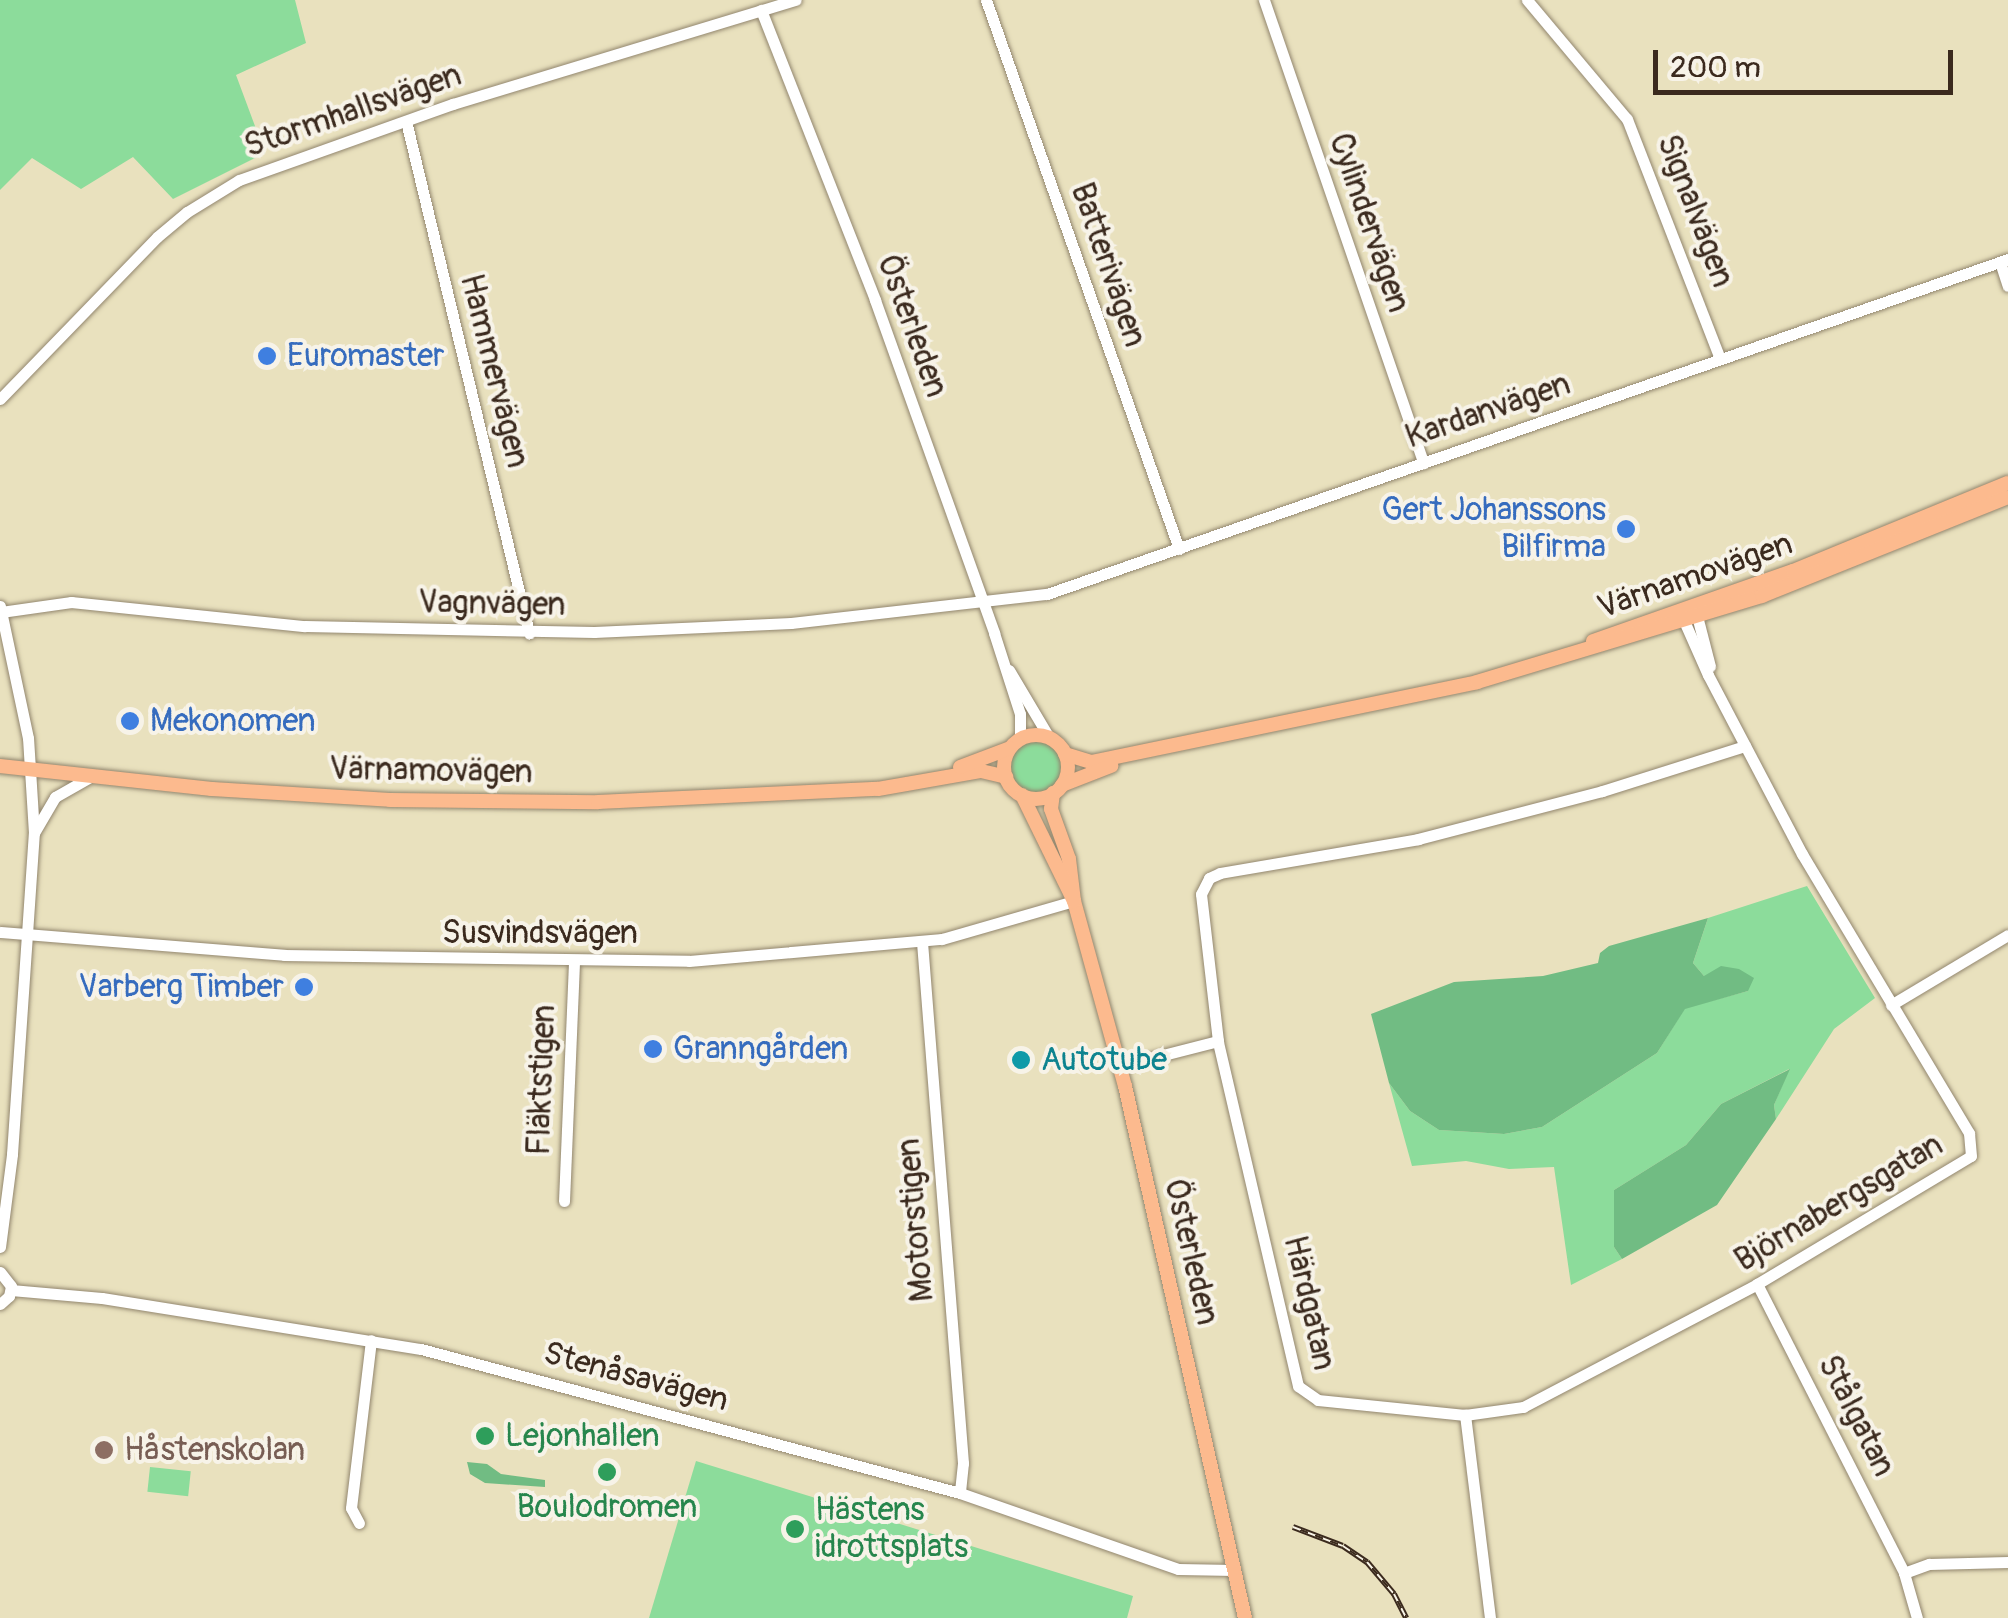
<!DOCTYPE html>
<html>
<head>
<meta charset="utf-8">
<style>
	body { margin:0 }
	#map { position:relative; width:2008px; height:1618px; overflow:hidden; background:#e9e1be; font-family:Pangolin,sans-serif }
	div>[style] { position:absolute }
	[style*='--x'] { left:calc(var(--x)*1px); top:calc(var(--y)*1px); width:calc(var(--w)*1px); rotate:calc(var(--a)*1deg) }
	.green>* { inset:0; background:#8cdc9b; transform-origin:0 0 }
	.round { border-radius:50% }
	.forest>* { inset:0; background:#71bc83 }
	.roads { filter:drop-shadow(0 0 2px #92866e) drop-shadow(0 0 2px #92866e) }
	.minor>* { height:11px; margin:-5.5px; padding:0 5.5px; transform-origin:5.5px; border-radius:5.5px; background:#fff }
	.major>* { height:14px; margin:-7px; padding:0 7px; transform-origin:7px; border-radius:7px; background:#fcba8e }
	.major>.ring { margin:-7px; padding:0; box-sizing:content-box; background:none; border:14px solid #fcba8e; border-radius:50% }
	.rail>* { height:6px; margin-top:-3px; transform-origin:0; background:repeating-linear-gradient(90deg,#f7f3e8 0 8px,#3b2a1e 0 16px); box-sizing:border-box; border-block:2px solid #3b2a1e }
	.dots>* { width:28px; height:28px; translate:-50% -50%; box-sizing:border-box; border:5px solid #f7f3e8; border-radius:50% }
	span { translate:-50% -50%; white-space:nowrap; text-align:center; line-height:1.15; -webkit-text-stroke:8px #f7f3e8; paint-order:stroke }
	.street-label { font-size:32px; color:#3b2a1e }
	.shop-label { font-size:32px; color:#366cbe }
	.left { translate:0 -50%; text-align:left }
	.right { translate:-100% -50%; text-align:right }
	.culture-label { font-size:32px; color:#0d838f }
	.leisure-label { font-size:32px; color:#27864d }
	.education-label { font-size:32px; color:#785e54 }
	.scale { position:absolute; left:1653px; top:50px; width:300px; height:45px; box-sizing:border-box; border:5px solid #3b2a1e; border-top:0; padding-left:12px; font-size:30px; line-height:35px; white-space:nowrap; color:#3b2a1e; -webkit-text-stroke:8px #f7f3e8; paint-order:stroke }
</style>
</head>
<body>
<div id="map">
	<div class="green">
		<i style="clip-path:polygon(0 0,295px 0,306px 43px,236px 75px,265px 153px,173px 199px,133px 157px,81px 189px,32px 158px,0 190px)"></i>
		<i class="round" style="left:1010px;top:741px;width:52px;height:52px"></i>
		<i style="clip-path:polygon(1807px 886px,1875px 998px,1834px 1029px,1776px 1119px,1774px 1105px,1789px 1069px,1721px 1104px,1686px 1145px,1614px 1190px,1614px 1247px,1622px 1259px,1571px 1285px,1554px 1167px,1509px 1169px,1466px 1161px,1412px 1166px,1389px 1083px,1410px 1111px,1439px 1130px,1504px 1134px,1542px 1127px,1657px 1053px,1685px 1008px,1748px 991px,1704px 976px,1693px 963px,1708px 918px)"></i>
		<i style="clip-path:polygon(696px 1461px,1133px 1596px,1127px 1618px,649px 1618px)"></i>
		<i style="left:150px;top:1467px;width:41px;height:25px;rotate:6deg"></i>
	</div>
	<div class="forest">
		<i style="clip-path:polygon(1708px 918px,1693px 963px,1704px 976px,1721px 966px,1739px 969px,1754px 978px,1748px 991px,1685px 1009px,1657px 1053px,1542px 1127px,1504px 1134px,1439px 1130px,1410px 1111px,1389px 1083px,1371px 1014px,1454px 982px,1543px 976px,1598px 963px,1600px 953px,1609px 946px)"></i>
		<i style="clip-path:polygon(1790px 1069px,1774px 1105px,1776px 1119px,1717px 1205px,1622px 1259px,1614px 1247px,1614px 1190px,1686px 1145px,1721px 1104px)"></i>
		<i style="clip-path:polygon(467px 1462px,487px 1464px,501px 1474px,545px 1480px,545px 1487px,485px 1483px,470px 1474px)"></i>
	</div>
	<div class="roads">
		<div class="minor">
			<i style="--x:986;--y:0;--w:582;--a:70.63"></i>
			<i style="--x:1264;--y:0;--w:490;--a:71"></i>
			<i style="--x:1527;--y:0;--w:155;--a:50"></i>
			<i style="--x:1627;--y:119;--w:257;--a:68.8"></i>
			<i style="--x:761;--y:10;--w:312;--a:68.5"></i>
			<i style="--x:875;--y:300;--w:354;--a:70.3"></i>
			<i style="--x:994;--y:633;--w:85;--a:72.2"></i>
			<i style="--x:1020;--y:714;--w:25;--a:90"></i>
			<i style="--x:406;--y:121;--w:527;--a:76.49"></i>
			<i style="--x:2000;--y:262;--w:25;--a:72"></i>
			<i style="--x:0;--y:399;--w:226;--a:-45.9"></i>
			<i style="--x:157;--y:237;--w:39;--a:-40"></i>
			<i style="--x:187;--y:212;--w:61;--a:-31.6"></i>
			<i style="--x:239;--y:180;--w:227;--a:-19.6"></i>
			<i style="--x:453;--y:104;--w:358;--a:-16.9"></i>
			<i style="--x:1;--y:612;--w:71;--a:-8.1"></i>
			<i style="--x:71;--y:602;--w:235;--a:5.9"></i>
			<i style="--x:305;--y:626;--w:289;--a:1.2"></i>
			<i style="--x:594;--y:632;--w:197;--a:-2.6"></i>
			<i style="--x:791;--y:623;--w:258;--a:-6.5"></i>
			<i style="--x:1047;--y:594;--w:1018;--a:-19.22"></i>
			<i style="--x:1696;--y:612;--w:56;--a:75.5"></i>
			<i style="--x:1009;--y:670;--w:80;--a:59.3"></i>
			<i style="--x:34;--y:833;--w:42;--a:-59.7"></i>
			<i style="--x:55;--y:797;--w:43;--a:-29.6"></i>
			<i style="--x:0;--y:932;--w:285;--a:4.6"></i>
			<i style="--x:284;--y:955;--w:405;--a:0.8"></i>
			<i style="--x:689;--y:961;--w:254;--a:-5"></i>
			<i style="--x:942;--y:939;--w:137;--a:-16.1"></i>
			<i style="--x:922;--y:942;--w:523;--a:85.5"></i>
			<i style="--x:963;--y:1463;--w:30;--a:96"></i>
			<i style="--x:1891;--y:1005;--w:136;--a:-30.9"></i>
			<i style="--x:1120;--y:1066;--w:101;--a:-14.3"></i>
			<i style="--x:564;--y:1201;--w:240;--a:-87.6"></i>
			<i style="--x:0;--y:1247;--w:94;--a:-82.6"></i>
			<i style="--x:12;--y:1154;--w:322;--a:-86.1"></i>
			<i style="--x:34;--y:833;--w:95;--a:-93.6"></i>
			<i style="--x:28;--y:738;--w:135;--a:-102"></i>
			<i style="--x:0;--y:1272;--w:18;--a:52"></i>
			<i style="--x:11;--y:1286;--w:10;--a:101"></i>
			<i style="--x:9;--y:1296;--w:12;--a:138"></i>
			<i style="--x:1757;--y:1284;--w:324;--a:63"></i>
			<i style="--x:1904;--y:1573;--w:47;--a:73.9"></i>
			<i style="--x:11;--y:1290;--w:91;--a:5"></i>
			<i style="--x:102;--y:1298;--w:323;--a:9.1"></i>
			<i style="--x:421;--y:1349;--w:558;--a:14.96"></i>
			<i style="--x:960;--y:1493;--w:231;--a:19.2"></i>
			<i style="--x:1178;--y:1569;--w:56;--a:1"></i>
			<i style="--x:1465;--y:1415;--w:59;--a:-7.9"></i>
			<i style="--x:1523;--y:1407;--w:264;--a:-27.7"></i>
			<i style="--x:1757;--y:1284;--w:249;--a:-30.9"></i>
			<i style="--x:1971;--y:1156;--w:23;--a:-95"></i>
			<i style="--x:1969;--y:1133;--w:325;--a:-120.9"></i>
			<i style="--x:1802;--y:854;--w:202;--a:-117.7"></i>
			<i style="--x:1708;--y:675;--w:67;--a:-113.9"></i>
			<i style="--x:359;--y:1523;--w:17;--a:-118"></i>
			<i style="--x:351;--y:1508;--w:169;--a:-83.2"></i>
			<i style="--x:1904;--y:1573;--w:27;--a:-20"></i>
			<i style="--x:1929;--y:1564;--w:79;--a:-1.5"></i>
			<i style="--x:1490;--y:1618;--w:205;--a:-97"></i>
			<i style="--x:1465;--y:1415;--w:148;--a:-174.2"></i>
			<i style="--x:1318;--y:1400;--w:24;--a:-145"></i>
			<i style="--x:1298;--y:1386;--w:354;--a:-103.1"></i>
			<i style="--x:1218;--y:1041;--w:148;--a:-96.6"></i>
			<i style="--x:1201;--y:894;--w:18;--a:-63"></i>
			<i style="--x:1209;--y:878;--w:12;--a:-24"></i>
			<i style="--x:1220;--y:873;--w:201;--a:-9.7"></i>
			<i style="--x:1418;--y:839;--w:190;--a:-14.6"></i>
			<i style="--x:1602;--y:791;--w:150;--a:-17.5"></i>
		</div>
		<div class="major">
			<i style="--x:1593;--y:641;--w:212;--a:-19.3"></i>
			<i style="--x:1793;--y:571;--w:232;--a:-22.3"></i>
			<i class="ring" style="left:1004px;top:735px;width:50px;height:50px"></i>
			<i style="--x:1065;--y:754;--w:28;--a:17"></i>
			<i style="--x:1092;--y:762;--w:393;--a:-11.7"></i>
			<i style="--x:1477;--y:682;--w:298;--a:-16.8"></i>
			<i style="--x:1762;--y:596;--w:265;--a:-21.9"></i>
			<i style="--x:0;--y:766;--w:213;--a:6.2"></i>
			<i style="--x:212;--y:789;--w:178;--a:3.5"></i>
			<i style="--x:390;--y:800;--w:208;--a:0.6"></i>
			<i style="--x:598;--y:802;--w:280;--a:-2.7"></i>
			<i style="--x:878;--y:789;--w:105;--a:-9.9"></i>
			<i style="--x:981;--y:771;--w:26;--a:13"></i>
			<i style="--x:960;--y:767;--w:53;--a:-20.8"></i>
			<i style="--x:1062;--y:785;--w:53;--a:-21.2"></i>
			<i style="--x:1053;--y:793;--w:16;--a:97"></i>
			<i style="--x:1051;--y:809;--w:53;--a:70.2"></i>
			<i style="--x:1069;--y:859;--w:42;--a:83.2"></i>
			<i style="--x:1074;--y:901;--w:192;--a:74.6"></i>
			<i style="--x:1125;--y:1086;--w:545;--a:77.29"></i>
			<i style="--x:1022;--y:795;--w:118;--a:63.9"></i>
		</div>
	</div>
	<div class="rail">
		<i style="--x:1293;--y:1527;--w:53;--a:20.8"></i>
		<i style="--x:1343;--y:1546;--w:29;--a:34"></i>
		<i style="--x:1367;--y:1562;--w:42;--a:49.8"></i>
		<i style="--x:1394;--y:1594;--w:27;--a:63"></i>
	</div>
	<div class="dots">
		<i style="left:267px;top:356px;background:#3f7fe0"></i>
		<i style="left:1626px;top:529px;background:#3f7fe0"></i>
		<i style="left:130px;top:721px;background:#3f7fe0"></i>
		<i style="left:304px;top:987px;background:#3f7fe0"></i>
		<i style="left:653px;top:1049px;background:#3f7fe0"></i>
		<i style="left:1021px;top:1060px;background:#0f9aa8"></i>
		<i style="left:485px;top:1436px;background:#2e9e5b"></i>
		<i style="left:104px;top:1450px;background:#8d6e63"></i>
		<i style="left:607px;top:1472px;background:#2e9e5b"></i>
		<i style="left:795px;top:1529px;background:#2e9e5b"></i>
	</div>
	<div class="street-label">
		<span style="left:353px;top:111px;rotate:-19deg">Stormhallsvägen</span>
		<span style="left:1695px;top:211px;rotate:69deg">Signalvägen</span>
		<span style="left:1369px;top:223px;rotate:71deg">Cylindervägen</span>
		<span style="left:1108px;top:265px;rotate:71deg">Batterivägen</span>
		<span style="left:912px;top:326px;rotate:70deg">Österleden</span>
		<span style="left:494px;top:371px;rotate:76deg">Hammervägen</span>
		<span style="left:1488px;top:411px;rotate:-19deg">Kardanvägen</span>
		<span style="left:1695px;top:576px;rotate:-19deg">Värnamovägen</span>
		<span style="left:492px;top:604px;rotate:1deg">Vagnvägen</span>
		<span style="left:431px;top:771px;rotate:1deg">Värnamovägen</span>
		<span style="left:540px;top:933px">Susvindsvägen</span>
		<span style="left:542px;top:1080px;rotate:-88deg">Fläktstigen</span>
		<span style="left:1839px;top:1203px;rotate:-31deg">Björnabergsgatan</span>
		<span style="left:916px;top:1220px;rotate:-95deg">Motorstigen</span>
		<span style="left:1191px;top:1252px;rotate:77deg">Österleden</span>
		<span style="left:1309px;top:1303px;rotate:77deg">Härdgatan</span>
		<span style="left:636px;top:1377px;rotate:15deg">Stenåsavägen</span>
		<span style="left:1856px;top:1416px;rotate:63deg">Stålgatan</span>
	</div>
	<div class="shop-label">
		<span class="left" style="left:287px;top:356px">Euromaster</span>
		<span class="right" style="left:1606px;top:529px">Gert Johanssons<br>Bilfirma</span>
		<span class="left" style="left:150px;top:721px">Mekonomen</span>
		<span class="right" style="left:284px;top:987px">Varberg Timber</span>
		<span class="left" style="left:673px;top:1049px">Granngården</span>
	</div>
	<div class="culture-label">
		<span class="left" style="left:1041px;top:1060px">Autotube</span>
	</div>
	<div class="leisure-label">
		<span class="left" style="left:505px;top:1436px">Lejonhallen</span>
		<span style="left:607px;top:1507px">Boulodromen</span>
		<span class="left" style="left:815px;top:1529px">Hästens<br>idrottsplats</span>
	</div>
	<div class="education-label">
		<span class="left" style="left:124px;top:1450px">Håstenskolan</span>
	</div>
	<div class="scale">200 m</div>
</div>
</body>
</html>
